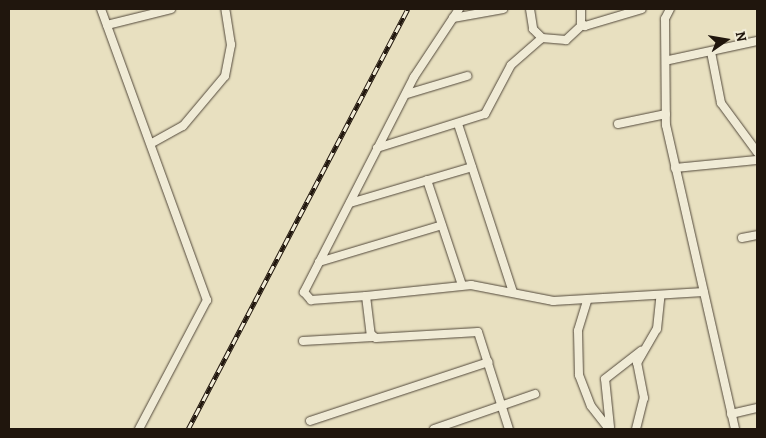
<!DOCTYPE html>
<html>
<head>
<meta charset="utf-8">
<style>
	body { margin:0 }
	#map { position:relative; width:766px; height:438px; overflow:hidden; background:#e8e0c0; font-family:Alegreya,serif }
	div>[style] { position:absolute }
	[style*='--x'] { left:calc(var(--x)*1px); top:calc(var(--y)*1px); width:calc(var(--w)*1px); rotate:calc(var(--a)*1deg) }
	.roads { filter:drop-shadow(0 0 1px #52483a) drop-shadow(0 0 1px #52483a) }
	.street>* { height:8px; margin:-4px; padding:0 4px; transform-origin:4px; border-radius:4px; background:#f0ebd6 }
	.rail>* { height:4.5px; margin-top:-2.25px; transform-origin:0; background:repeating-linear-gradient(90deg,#f0ebd6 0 8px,#20160d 0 16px); box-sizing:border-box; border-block:1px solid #20160d }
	span { translate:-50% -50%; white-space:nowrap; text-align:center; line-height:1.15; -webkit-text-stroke:4px #f0ebd6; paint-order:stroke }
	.frame { position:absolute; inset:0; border:10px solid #20160d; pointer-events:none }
	.north { position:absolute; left:701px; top:15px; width:50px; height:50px; -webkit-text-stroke:4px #f0ebd6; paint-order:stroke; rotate:77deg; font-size:14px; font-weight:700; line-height:20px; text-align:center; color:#20160d }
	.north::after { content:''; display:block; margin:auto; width:18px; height:22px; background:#20160d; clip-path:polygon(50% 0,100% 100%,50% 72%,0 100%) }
</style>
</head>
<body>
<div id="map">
	<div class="roads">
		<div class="street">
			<i style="--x:101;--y:9;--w:310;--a:70"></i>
			<i style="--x:207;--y:300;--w:146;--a:117.8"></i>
			<i style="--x:459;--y:9;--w:82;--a:123.5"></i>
			<i style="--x:414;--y:77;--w:242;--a:117.1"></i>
			<i style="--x:304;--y:292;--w:11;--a:49"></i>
			<i style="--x:311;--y:300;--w:55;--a:-4.2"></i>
			<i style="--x:366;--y:296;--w:38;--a:83"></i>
			<i style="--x:371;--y:334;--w:6;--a:39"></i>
			<i style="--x:376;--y:338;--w:102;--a:-3.4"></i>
			<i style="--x:478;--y:332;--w:102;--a:72.3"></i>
			<i style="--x:530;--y:9;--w:20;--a:81"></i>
			<i style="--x:533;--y:29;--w:13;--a:45"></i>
			<i style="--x:542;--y:38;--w:24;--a:5"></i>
			<i style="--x:566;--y:40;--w:22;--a:-43"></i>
			<i style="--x:581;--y:9;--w:14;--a:90"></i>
			<i style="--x:581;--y:23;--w:5;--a:37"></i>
			<i style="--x:585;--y:26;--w:59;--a:-16.6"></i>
			<i style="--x:670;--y:9;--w:11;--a:117"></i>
			<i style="--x:665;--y:19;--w:106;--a:89.5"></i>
			<i style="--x:666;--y:125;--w:312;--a:77.2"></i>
			<i style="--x:453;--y:18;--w:51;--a:-10.2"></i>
			<i style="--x:107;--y:25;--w:66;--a:-14"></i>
			<i style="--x:711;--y:52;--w:52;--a:78.9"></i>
			<i style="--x:721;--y:103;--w:61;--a:53.7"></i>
			<i style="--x:669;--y:60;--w:90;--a:-12.2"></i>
			<i style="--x:407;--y:94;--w:63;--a:-16.7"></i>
			<i style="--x:458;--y:124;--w:177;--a:71.9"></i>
			<i style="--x:618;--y:124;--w:49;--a:-11.8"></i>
			<i style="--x:152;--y:143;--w:35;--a:-29"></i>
			<i style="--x:183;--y:126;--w:65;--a:-50"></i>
			<i style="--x:225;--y:76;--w:32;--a:-79"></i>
			<i style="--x:231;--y:45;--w:36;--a:-99"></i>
			<i style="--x:377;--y:148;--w:113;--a:-17.5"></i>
			<i style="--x:485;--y:114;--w:55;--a:-62"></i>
			<i style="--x:511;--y:65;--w:41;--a:-41.1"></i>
			<i style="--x:675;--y:168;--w:82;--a:-5.6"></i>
			<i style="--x:427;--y:180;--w:111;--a:71.6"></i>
			<i style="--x:350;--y:203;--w:127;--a:-16.4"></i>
			<i style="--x:742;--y:238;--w:15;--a:-11"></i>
			<i style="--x:319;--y:262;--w:128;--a:-16.7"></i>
			<i style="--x:366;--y:296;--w:106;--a:-6"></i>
			<i style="--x:471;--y:285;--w:84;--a:11"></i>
			<i style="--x:553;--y:301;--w:151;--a:-3.4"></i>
			<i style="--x:587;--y:301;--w:31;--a:107"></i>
			<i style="--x:578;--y:331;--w:44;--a:88.7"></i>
			<i style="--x:579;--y:375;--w:33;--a:69"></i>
			<i style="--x:591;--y:406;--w:29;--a:52"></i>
			<i style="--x:303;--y:341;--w:70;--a:-3.3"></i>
			<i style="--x:731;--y:414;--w:27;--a:-13"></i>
			<i style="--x:310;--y:421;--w:188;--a:-18.3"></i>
			<i style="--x:610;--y:427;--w:48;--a:-95.9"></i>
			<i style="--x:605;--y:379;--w:46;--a:-37.9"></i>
			<i style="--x:434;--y:429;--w:107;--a:-19.1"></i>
			<i style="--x:636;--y:429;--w:32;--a:-76"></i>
			<i style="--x:644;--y:398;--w:36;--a:-101"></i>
			<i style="--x:637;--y:363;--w:39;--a:-60"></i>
			<i style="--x:657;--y:329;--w:31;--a:-84"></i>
		</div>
	</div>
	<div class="rail">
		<i style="--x:188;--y:429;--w:474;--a:-62.4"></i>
	</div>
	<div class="frame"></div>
	<div class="north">N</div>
</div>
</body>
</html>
